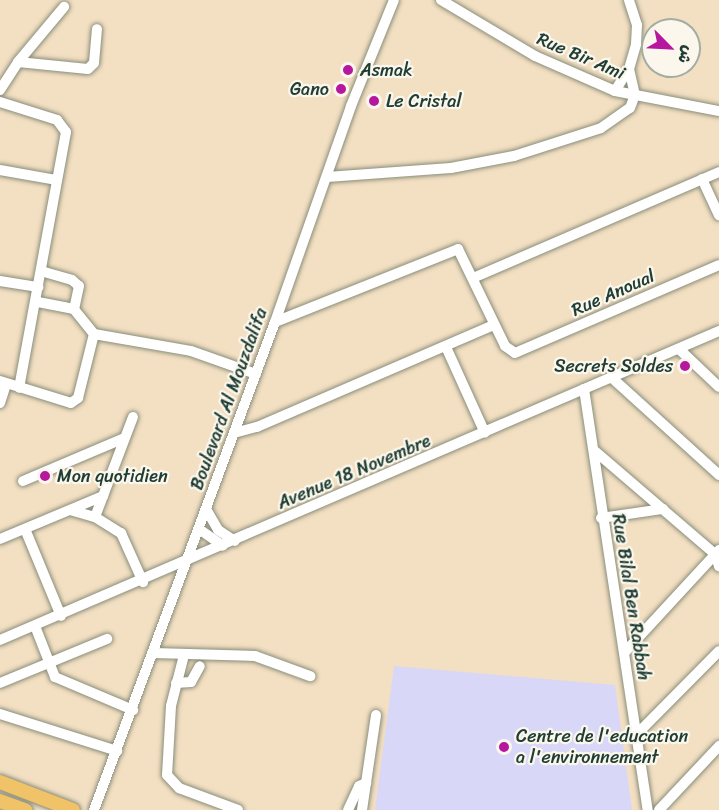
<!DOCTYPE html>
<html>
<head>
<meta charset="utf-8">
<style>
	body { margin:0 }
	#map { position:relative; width:719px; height:810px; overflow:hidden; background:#f3dfc2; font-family:Sriracha,"Playpen Sans Arabic",sans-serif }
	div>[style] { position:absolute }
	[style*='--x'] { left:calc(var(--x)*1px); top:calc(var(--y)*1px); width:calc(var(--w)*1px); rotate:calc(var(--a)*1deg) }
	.built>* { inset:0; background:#d9d7f7 }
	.roads { filter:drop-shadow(0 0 2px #898e7b) drop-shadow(0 0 2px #898e7b) }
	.minor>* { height:10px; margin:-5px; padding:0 5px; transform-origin:5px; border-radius:5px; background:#fff }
	.major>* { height:14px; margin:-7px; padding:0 7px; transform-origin:7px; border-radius:7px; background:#f1c369 }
	.dots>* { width:16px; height:16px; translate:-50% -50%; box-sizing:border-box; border:3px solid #fbf7ec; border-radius:50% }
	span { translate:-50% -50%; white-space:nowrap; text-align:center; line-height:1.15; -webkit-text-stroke:4.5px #fbf7ec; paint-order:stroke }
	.street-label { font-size:18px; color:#1f3d34 }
	.poi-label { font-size:18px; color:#1f3d34 }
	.left { translate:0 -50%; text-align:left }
	.right { translate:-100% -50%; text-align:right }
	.north { position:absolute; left:641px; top:18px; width:60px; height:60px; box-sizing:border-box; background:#fbf7ec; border:2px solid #a3ada2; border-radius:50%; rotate:114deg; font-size:16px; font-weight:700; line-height:24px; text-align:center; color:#1f3d34 }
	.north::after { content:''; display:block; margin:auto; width:21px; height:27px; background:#b5179e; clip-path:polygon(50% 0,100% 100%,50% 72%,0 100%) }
</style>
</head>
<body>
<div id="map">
	<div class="built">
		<i style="clip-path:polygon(394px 666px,615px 685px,632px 810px,375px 810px)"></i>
	</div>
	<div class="roads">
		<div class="minor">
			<i style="--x:441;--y:0;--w:109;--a:30.8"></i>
			<i style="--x:535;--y:56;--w:87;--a:23.6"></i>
			<i style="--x:615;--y:91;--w:106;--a:10.9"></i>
			<i style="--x:18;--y:62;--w:70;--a:5.7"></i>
			<i style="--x:88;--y:69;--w:8;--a:-45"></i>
			<i style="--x:94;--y:63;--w:34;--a:-85"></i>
			<i style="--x:0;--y:90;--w:33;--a:-57"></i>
			<i style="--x:18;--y:62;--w:72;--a:-50.1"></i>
			<i style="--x:615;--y:91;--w:26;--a:-58"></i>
			<i style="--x:629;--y:69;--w:26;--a:-74"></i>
			<i style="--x:636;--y:44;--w:19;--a:-87"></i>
			<i style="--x:637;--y:25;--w:26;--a:-108"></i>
			<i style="--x:0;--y:102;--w:60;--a:17.5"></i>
			<i style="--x:57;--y:120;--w:15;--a:53"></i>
			<i style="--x:66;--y:132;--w:260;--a:100.4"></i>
			<i style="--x:0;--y:170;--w:58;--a:10"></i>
			<i style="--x:327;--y:177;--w:124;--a:-4.2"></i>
			<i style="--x:451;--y:168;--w:64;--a:-10.8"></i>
			<i style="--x:514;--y:156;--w:91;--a:-17.8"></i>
			<i style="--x:601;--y:128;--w:35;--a:-35"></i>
			<i style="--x:630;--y:108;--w:14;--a:-69"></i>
			<i style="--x:635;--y:95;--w:27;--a:-103"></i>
			<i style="--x:702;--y:179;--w:40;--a:65"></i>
			<i style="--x:41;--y:271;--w:32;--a:16"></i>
			<i style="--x:72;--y:280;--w:9;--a:41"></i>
			<i style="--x:79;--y:286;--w:24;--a:102"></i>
			<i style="--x:473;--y:278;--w:268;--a:-23.3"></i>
			<i style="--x:0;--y:281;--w:39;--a:9"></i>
			<i style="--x:275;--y:322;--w:197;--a:-21.7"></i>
			<i style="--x:458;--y:249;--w:108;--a:64.1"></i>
			<i style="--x:505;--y:346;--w:12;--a:35"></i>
			<i style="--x:515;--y:353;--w:222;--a:-23.3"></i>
			<i style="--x:94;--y:334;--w:98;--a:9.9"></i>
			<i style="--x:191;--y:351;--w:69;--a:19.5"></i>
			<i style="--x:446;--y:347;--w:94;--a:65.6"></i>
			<i style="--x:679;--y:349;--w:55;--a:43.5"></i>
			<i style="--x:611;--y:377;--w:146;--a:42.2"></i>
			<i style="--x:0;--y:381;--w:74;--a:17.2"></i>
			<i style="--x:71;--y:403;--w:9;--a:-36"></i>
			<i style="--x:78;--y:398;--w:66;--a:-76"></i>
			<i style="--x:94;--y:334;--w:32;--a:-129"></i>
			<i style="--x:74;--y:309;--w:38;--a:-169"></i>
			<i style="--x:584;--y:389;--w:426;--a:81.4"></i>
			<i style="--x:0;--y:403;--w:20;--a:-72"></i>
			<i style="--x:234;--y:433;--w:24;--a:-15"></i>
			<i style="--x:257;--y:427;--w:258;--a:-23.3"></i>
			<i style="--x:596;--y:452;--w:157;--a:40.6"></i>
			<i style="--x:715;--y:554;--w:13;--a:72"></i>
			<i style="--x:23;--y:481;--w:108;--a:-23"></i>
			<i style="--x:206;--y:509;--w:24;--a:60"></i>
			<i style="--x:218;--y:530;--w:20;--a:33"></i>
			<i style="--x:70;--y:510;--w:26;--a:16"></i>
			<i style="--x:95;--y:517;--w:31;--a:32"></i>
			<i style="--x:121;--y:533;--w:54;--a:65.8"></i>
			<i style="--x:95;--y:517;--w:107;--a:-69.2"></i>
			<i style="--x:601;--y:518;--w:63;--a:-8.3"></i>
			<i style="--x:25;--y:529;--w:94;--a:67.5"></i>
			<i style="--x:199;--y:529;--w:29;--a:35"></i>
			<i style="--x:0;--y:539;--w:112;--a:-22.7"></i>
			<i style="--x:35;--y:626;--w:55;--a:68.6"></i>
			<i style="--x:55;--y:677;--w:85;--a:22.9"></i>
			<i style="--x:0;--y:640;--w:783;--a:-23.26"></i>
			<i style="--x:625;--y:652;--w:139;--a:-47.3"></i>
			<i style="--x:154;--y:653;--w:101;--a:1.7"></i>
			<i style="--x:255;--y:656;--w:59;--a:20"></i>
			<i style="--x:184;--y:655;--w:53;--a:104.3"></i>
			<i style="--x:171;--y:706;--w:69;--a:93.3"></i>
			<i style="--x:167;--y:775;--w:18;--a:47"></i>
			<i style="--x:179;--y:788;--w:63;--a:20.4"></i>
			<i style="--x:0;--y:683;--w:116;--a:-22.4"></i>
			<i style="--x:176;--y:683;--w:15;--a:-4"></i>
			<i style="--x:191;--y:682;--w:18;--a:-61"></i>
			<i style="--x:0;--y:714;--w:123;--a:17.5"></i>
			<i style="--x:636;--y:735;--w:118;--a:-45.3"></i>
			<i style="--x:94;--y:810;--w:520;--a:-69.65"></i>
			<i style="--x:275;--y:322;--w:229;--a:-70.6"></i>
			<i style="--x:351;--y:106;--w:114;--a:-67.9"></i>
			<i style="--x:348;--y:810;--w:26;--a:-65"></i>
			<i style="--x:359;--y:786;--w:8;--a:-23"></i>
			<i style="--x:362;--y:810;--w:96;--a:-81.6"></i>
			<i style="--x:659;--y:810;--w:88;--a:-46.8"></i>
		</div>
		<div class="major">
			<i style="--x:0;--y:782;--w:78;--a:21"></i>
			<i style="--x:0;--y:801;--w:27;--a:20"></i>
		</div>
	</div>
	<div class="dots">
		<i style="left:348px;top:70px;background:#b5179e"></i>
		<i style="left:341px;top:89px;background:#b5179e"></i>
		<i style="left:374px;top:101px;background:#b5179e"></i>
		<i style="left:685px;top:366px;background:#b5179e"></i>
		<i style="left:45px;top:476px;background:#b5179e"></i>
		<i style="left:504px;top:747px;background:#b5179e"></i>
	</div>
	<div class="street-label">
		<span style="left:581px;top:56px;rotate:23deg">Rue Bir Ami</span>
		<span style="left:613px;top:293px;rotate:-24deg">Rue Anoual</span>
		<span style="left:229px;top:399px;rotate:-70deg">Boulevard Al Mouzdalifa</span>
		<span style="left:354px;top:472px;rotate:-23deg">Avenue 18 Novembre</span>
		<span style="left:631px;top:597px;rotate:81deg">Rue Bilal Ben Rabbah</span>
	</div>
	<div class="poi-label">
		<span class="left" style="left:360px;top:70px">Asmak</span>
		<span class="right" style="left:329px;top:89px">Gano</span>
		<span class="left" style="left:386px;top:101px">Le Cristal</span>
		<span class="right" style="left:673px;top:366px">Secrets Soldes</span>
		<span class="left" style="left:57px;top:476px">Mon quotidien</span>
		<span class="left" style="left:516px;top:747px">Centre de l'education<br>a l'environnement</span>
	</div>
	<div class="north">ش</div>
</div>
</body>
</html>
